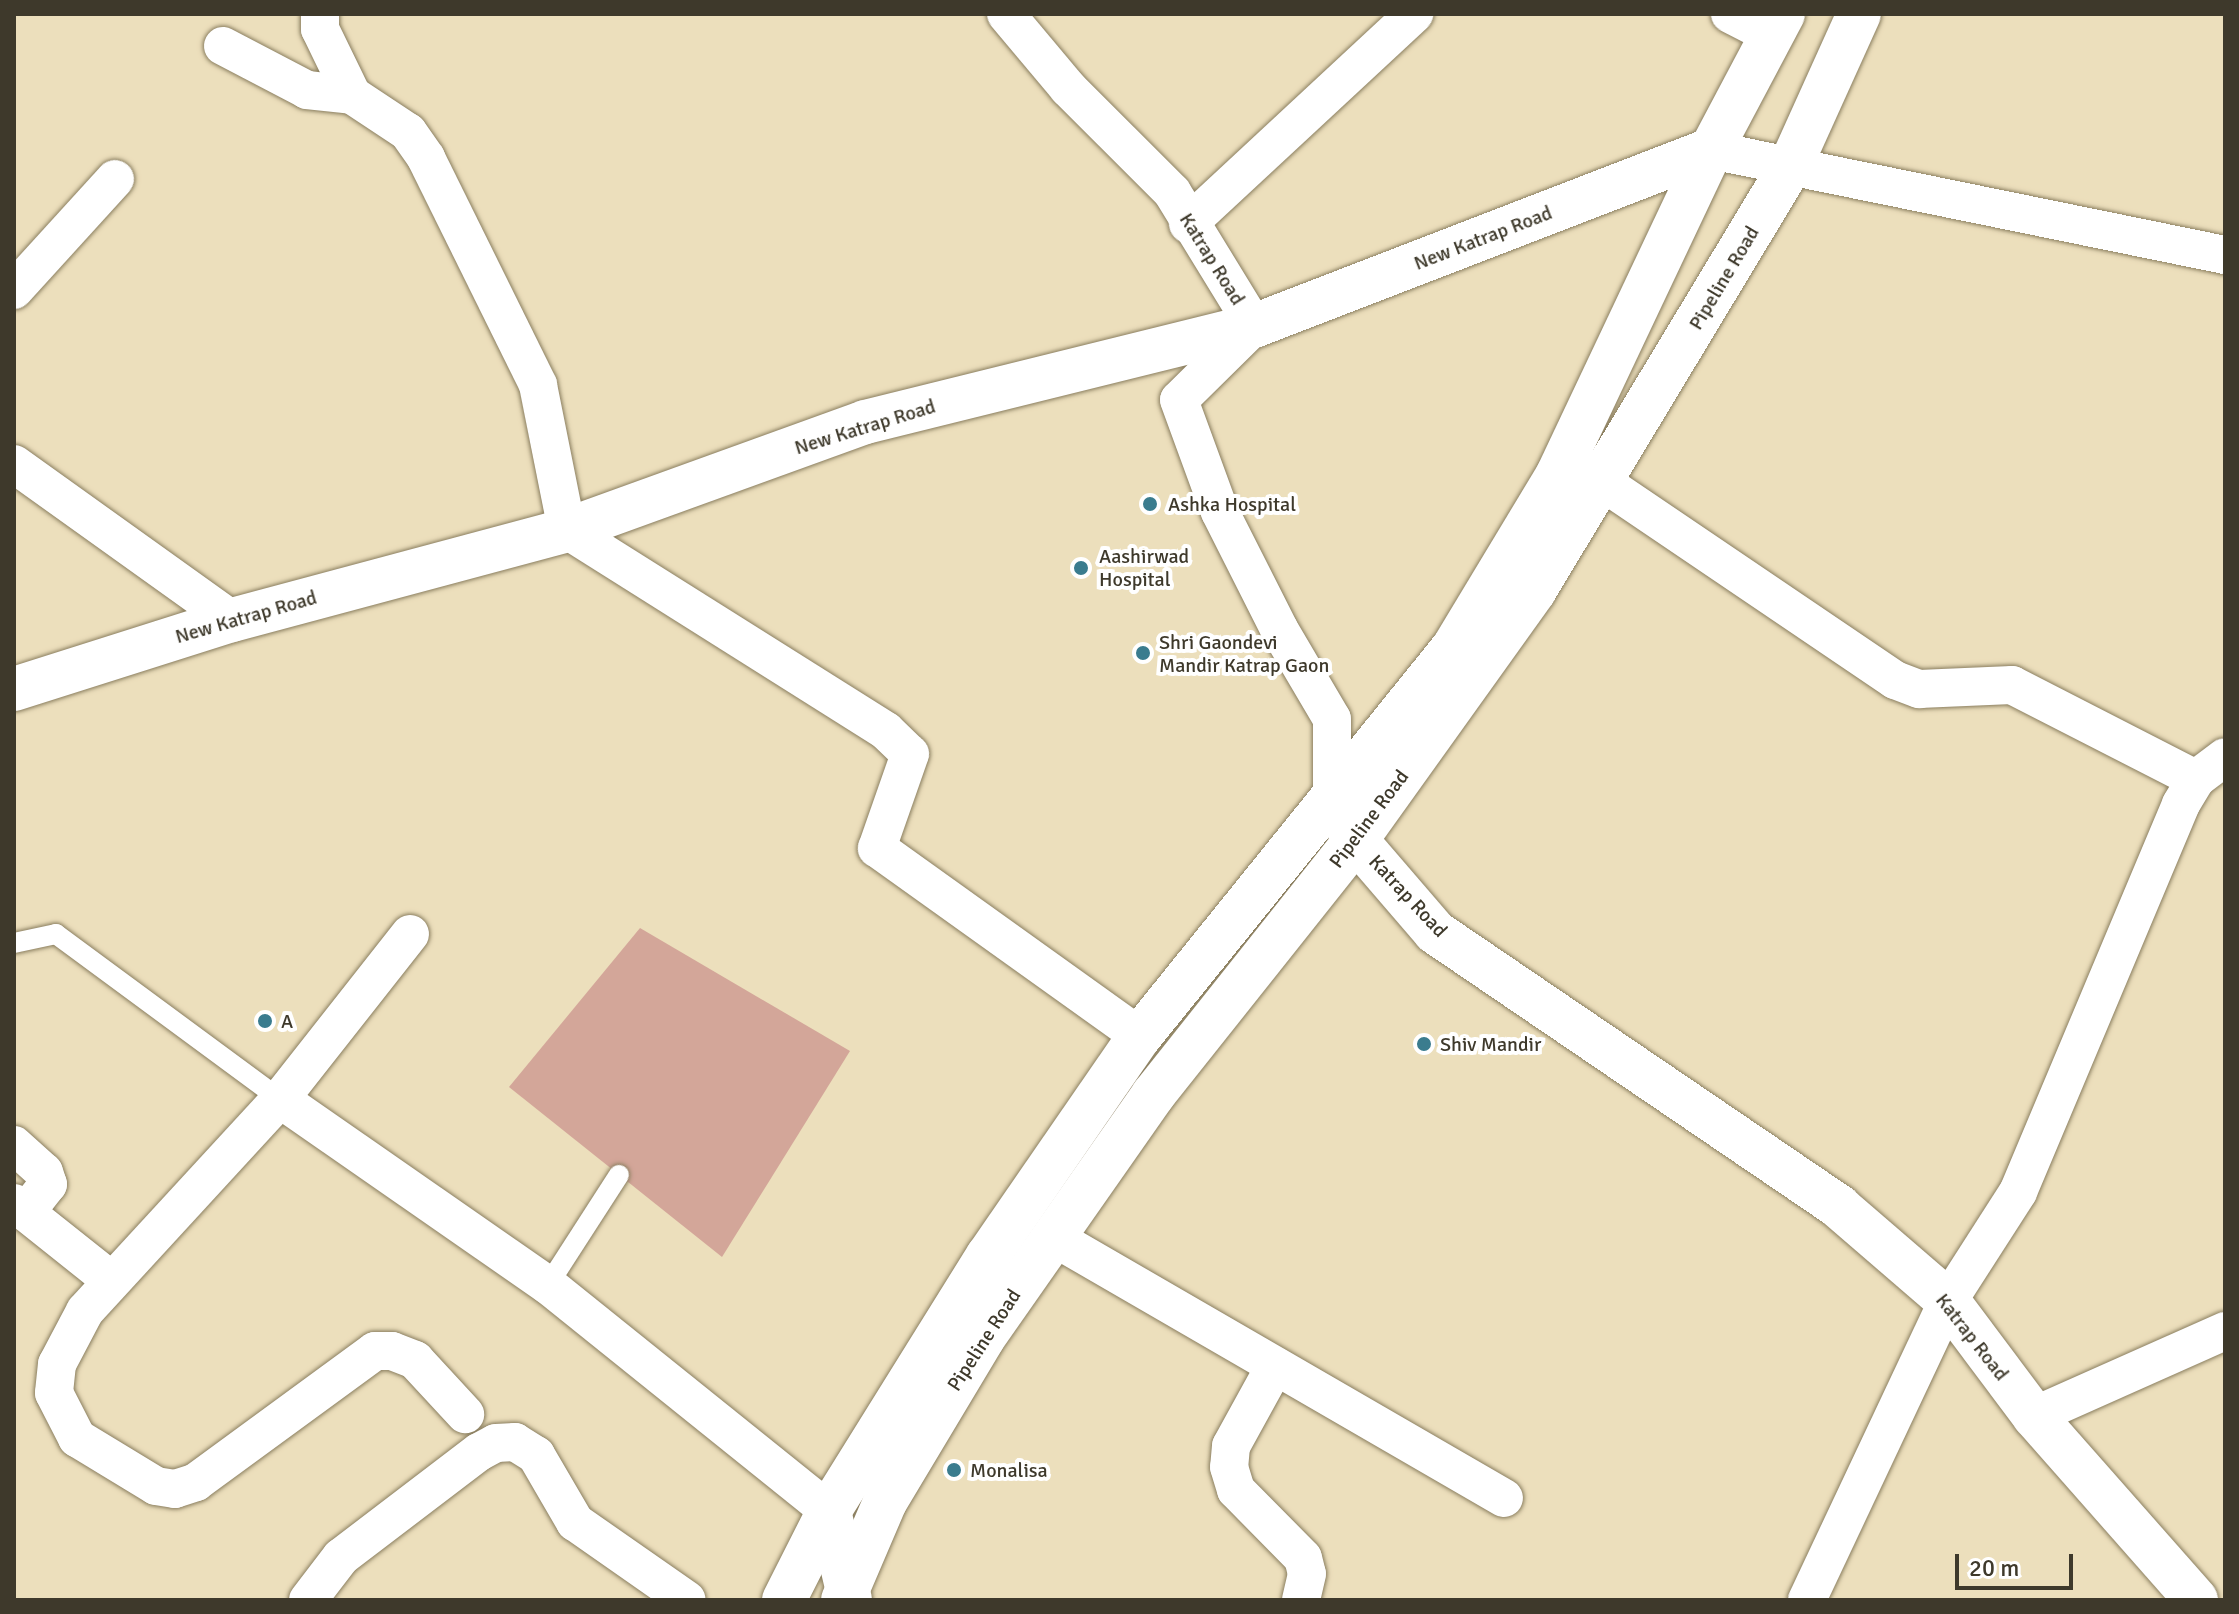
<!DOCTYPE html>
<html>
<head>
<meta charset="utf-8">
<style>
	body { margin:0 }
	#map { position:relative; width:2239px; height:1614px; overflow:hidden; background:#ecdfbc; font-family:Signika,sans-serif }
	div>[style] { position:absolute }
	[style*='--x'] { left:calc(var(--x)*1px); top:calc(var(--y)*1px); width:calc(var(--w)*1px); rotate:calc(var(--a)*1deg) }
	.green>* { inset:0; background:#d3a699 }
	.roads { filter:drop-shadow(0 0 2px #8a7e5f) drop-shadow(0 0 2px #8a7e5f) }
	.lane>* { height:20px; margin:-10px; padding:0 10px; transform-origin:10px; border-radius:10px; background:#fff }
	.street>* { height:38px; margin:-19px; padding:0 19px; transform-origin:19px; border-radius:19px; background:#fff }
	.secondary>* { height:44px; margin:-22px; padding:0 22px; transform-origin:22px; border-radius:22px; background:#fff }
	.primary>* { height:44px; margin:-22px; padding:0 22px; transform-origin:22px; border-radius:22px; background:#fff }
	.dots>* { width:22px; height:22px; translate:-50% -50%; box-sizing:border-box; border:4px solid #fff; border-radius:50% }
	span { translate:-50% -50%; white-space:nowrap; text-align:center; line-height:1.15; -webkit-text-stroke:8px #fff; paint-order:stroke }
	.street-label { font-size:20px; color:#3e392b }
	.poi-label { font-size:20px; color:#3e392b }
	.left { translate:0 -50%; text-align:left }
	.frame { position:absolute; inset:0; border:16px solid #3e392b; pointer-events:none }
	.scale { position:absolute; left:1955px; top:1554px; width:118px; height:36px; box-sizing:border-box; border:4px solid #3e392b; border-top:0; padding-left:10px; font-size:24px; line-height:28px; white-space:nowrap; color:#3e392b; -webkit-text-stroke:6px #fff; paint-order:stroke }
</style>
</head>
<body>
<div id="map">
	<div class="green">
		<i style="clip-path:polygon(640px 928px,850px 1051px,722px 1257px,509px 1087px)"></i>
	</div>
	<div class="roads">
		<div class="lane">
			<i style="--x:14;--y:943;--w:43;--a:-12.1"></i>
			<i style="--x:56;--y:934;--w:278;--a:36.4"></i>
			<i style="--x:548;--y:1285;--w:131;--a:-57.2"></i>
		</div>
		<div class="street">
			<i style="--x:320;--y:14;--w:15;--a:90"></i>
			<i style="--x:320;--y:29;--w:73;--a:64.1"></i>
			<i style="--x:1006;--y:14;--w:97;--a:50"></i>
			<i style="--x:1068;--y:88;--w:147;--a:45"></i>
			<i style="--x:1172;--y:192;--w:157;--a:58.5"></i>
			<i style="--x:1254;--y:326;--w:105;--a:135.4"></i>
			<i style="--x:1179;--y:400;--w:119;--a:69.9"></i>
			<i style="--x:1220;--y:512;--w:131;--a:63.2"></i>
			<i style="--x:1279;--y:629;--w:104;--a:59.5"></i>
			<i style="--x:1332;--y:719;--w:82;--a:90"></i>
			<i style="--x:1730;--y:14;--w:46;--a:27.1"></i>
			<i style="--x:223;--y:46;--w:95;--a:27.6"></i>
			<i style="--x:307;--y:90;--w:45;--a:6.3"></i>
			<i style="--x:352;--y:95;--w:67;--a:33.5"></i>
			<i style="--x:408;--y:132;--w:32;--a:55"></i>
			<i style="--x:426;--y:158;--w:253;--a:63.7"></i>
			<i style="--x:538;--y:385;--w:148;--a:78.7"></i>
			<i style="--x:567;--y:530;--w:377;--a:32.2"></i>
			<i style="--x:886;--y:731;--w:33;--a:44"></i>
			<i style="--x:910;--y:754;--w:100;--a:109.3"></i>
			<i style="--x:877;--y:848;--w:323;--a:35.6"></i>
			<i style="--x:1711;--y:150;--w:525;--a:11.55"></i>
			<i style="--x:1188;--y:224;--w:309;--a:-42.9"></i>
			<i style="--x:14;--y:290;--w:150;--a:-47.7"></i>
			<i style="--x:14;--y:464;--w:268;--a:35.6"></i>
			<i style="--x:1601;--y:481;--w:355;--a:34.1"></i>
			<i style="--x:1895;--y:680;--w:26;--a:21"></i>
			<i style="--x:1919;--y:689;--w:93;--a:-2.5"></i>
			<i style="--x:2012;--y:685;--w:207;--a:27.1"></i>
			<i style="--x:410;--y:934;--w:210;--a:128.2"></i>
			<i style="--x:280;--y:1099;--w:288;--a:132.6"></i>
			<i style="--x:85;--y:1311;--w:60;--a:117.8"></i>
			<i style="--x:57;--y:1364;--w:29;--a:96"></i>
			<i style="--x:54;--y:1393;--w:51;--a:62.9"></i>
			<i style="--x:77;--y:1438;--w:92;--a:31.3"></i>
			<i style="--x:156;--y:1486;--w:19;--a:9"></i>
			<i style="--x:175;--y:1489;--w:22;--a:-18"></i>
			<i style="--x:196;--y:1482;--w:222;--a:-36.2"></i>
			<i style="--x:375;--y:1351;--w:17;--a:0"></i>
			<i style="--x:392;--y:1351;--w:25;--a:21"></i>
			<i style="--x:415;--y:1360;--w:74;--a:47.2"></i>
			<i style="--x:280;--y:1099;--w:326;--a:34.8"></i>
			<i style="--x:548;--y:1285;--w:361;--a:38.8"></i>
			<i style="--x:14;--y:1145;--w:40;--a:42"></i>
			<i style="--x:44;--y:1172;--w:13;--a:72"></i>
			<i style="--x:48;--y:1184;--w:36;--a:128"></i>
			<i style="--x:14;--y:1203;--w:125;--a:38.5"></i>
			<i style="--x:1053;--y:1237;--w:521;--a:30.06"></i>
			<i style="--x:1275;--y:1366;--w:91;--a:118.8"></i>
			<i style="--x:1231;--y:1446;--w:21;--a:95"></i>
			<i style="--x:1229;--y:1467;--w:24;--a:73"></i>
			<i style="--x:1236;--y:1490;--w:95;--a:45.4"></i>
			<i style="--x:1303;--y:1558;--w:16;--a:76"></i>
			<i style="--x:1307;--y:1574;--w:27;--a:103"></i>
			<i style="--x:2034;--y:1416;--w:209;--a:-24"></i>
			<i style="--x:308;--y:1600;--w:54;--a:-52.5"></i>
			<i style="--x:341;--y:1557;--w:173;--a:-37.3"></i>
			<i style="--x:479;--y:1452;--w:19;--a:-28"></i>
			<i style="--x:496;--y:1443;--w:19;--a:-3"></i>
			<i style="--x:515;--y:1442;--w:25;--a:32"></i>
			<i style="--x:536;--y:1455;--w:78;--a:59.8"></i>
			<i style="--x:575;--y:1522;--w:136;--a:34.9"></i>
			<i style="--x:1807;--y:1600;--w:331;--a:-64.8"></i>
			<i style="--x:1948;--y:1301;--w:130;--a:-57.3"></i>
			<i style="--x:2018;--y:1192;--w:421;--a:-67.2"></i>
			<i style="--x:2181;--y:804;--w:29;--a:-59"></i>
			<i style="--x:2196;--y:779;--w:36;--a:-37"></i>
		</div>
		<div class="secondary">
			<i style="--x:14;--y:689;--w:229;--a:-17.6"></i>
			<i style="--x:232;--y:620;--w:347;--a:-15"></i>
			<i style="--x:567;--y:530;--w:317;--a:-19.9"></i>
			<i style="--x:865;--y:422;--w:401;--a:-13.9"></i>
			<i style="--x:1254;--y:326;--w:490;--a:-21.1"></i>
			<i style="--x:1335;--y:807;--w:39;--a:58"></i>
			<i style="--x:1356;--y:840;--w:121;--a:49.3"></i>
			<i style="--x:1435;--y:932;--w:489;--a:34.2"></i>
			<i style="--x:1839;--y:1207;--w:144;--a:40.8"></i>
			<i style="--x:1948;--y:1301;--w:144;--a:53.2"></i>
			<i style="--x:2034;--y:1416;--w:245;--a:48.6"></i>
			<i style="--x:829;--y:1511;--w:91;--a:76.7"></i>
		</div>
		<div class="primary">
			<i style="--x:784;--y:1600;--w:100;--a:-63.2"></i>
			<i style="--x:829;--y:1511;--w:301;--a:-58.1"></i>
			<i style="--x:988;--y:1256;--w:267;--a:-55.4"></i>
			<i style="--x:1140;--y:1036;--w:496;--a:-51.1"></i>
			<i style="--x:1452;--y:650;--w:205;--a:-58.9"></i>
			<i style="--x:1558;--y:474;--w:358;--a:-64.7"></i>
			<i style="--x:1711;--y:150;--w:154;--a:-62.1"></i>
			<i style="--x:843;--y:1600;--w:107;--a:-66.8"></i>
			<i style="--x:885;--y:1502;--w:191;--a:-59.1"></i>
			<i style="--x:983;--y:1338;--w:297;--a:-55"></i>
			<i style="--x:1153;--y:1095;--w:326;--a:-51.5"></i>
			<i style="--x:1356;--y:840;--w:306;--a:-54.4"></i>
			<i style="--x:1534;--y:591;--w:493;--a:-58.9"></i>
			<i style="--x:1789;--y:169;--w:170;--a:-65.7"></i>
		</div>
	</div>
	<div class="dots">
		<i style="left:1150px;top:504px;background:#3a7c8e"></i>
		<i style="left:1081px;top:568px;background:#3a7c8e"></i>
		<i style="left:1143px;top:653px;background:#3a7c8e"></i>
		<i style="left:265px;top:1021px;background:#3a7c8e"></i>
		<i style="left:1424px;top:1044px;background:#3a7c8e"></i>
		<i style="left:954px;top:1470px;background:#3a7c8e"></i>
	</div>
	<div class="street-label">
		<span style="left:1483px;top:238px;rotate:-21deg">New Katrap Road</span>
		<span style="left:1212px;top:259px;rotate:58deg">Katrap Road</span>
		<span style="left:1724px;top:278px;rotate:-59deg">Pipeline Road</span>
		<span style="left:865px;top:427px;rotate:-17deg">New Katrap Road</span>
		<span style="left:246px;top:617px;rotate:-16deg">New Katrap Road</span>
		<span style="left:1369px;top:819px;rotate:-53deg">Pipeline Road</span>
		<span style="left:1408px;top:896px;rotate:47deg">Katrap Road</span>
		<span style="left:1972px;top:1337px;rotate:52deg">Katrap Road</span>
		<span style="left:984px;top:1340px;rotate:-57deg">Pipeline Road</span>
	</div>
	<div class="poi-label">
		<span class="left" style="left:1168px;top:504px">Ashka Hospital</span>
		<span class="left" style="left:1099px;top:568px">Aashirwad<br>Hospital</span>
		<span class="left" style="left:1159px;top:654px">Shri Gaondevi<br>Mandir Katrap Gaon</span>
		<span class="left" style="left:281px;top:1021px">A</span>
		<span class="left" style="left:1440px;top:1044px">Shiv Mandir</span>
		<span class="left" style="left:970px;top:1470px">Monalisa</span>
	</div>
	<div class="frame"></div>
	<div class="scale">20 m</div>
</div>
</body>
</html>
